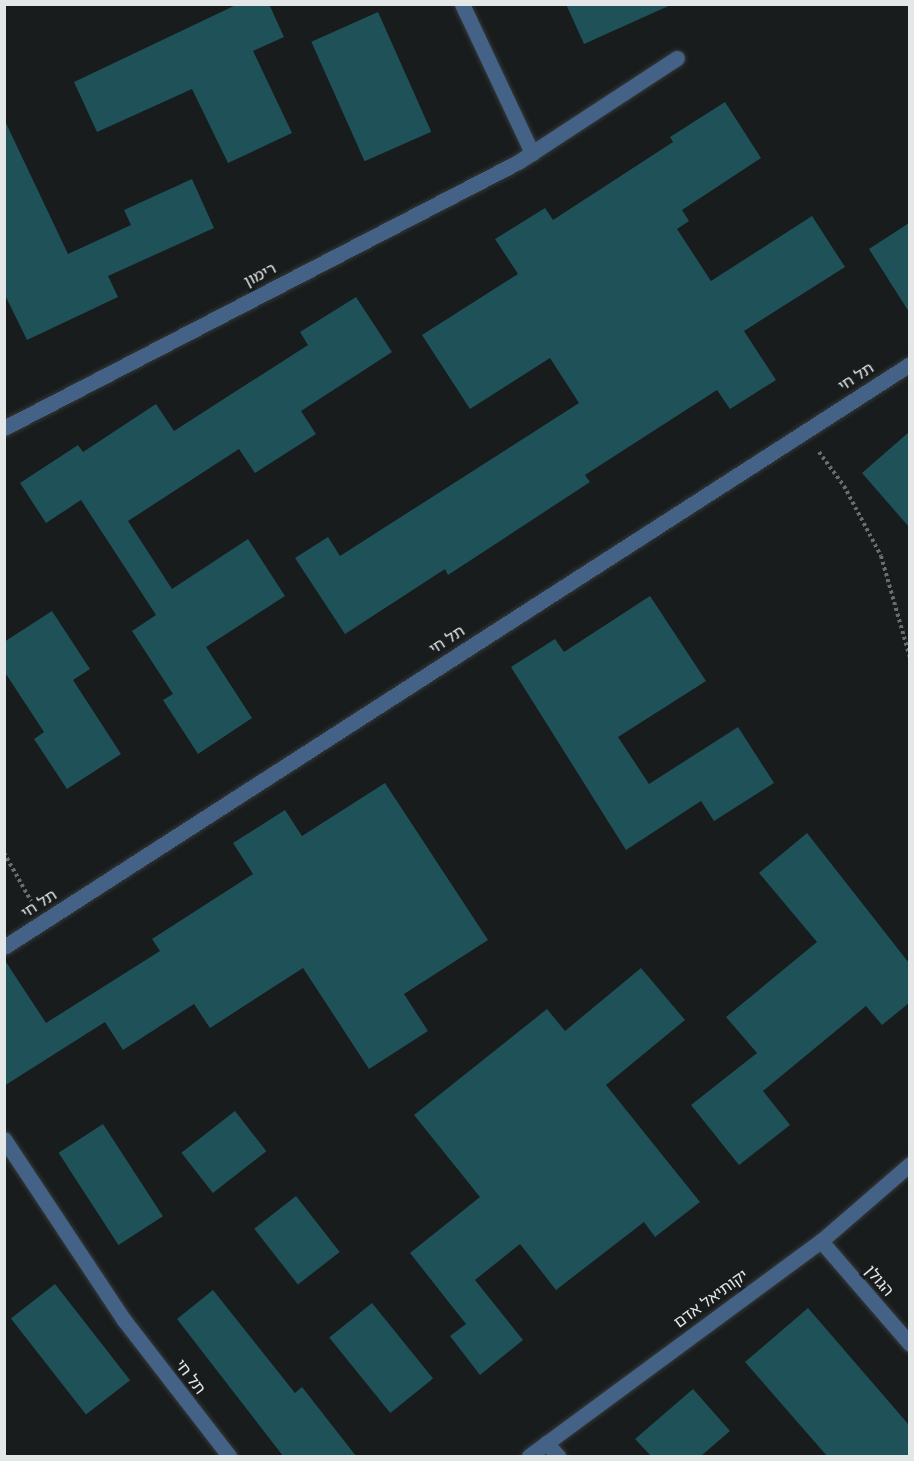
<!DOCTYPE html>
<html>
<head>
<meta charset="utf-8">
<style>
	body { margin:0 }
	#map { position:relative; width:914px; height:1461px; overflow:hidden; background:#181c1d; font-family:"Nunito Sans","Noto Sans Hebrew",sans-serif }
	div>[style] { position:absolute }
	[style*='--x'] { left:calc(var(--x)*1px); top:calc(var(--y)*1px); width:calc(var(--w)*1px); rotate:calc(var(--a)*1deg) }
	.building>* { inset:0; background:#1e5158; transform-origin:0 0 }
	.path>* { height:4px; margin-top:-2px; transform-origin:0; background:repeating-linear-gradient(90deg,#696d6e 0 3px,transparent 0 6px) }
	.roads { filter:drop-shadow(0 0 2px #353839) drop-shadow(0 0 2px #353839) }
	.minor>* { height:15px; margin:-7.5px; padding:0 7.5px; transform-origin:7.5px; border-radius:7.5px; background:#446286 }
	.tertiary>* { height:15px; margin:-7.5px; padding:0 7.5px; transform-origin:7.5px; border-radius:7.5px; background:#446286 }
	span { translate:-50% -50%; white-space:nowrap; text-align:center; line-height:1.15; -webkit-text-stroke:6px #181c1d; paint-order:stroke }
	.street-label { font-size:16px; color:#e4e7e8 }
	.frame { position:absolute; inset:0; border:6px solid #e4e7e8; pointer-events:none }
</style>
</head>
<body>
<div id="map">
	<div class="building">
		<i style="clip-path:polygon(238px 4px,269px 4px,284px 37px,253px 51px,292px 133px,228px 163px,192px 89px,97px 132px,74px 82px)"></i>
		<i style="clip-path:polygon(566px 4px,673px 4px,584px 44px)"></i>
		<i style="left:378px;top:12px;width:131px;height:73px;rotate:66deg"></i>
		<i style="clip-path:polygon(725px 102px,761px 158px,682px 210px,689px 221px,677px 229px,711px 281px,812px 216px,845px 267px,744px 331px,776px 380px,730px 409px,717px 390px,585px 475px,590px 482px,448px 575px,445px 569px,345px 634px,295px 558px,328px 537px,340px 556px,579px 403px,550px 358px,470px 409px,422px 335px,518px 274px,495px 239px,545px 208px,553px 220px,673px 142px,670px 137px)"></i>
		<i style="clip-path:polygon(4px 119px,68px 254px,131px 225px,124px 210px,192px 179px,214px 228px,108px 276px,118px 297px,27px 340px,4px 293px)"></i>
		<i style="clip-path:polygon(909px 223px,909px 312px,869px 249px)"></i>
		<i style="clip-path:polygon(356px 297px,392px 352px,301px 411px,316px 434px,255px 473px,239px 449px,128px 521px,172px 589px,248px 539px,285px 596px,206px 647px,252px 718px,198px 754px,163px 700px,173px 694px,132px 631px,156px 615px,81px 500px,46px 523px,20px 483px,78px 445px,83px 452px,156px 404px,174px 431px,308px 345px,300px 332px)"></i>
		<i style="clip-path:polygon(909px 432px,909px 527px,862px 473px)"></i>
		<i style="clip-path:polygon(650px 596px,706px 681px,618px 737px,649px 784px,738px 727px,774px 783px,714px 821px,701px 801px,626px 850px,511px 667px,555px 639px,564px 652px)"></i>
		<i style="clip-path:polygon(52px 611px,90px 669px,73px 680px,121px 754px,67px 789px,34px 739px,44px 732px,4px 671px,4px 642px)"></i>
		<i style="clip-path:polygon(385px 783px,488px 940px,404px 994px,428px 1031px,369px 1069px,303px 968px,210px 1028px,194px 1004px,123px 1050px,105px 1022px,4px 1086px,4px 959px,46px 1023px,160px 951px,152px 939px,253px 874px,233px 843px,285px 810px,302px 836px)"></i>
		<i style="clip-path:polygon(807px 833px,909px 963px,909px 1003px,882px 1025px,866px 1006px,763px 1091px,790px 1125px,739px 1165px,691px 1105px,757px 1053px,726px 1017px,817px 942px,759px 873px)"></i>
		<i style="clip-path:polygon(641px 968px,685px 1020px,606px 1085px,700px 1202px,655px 1237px,644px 1222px,556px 1290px,520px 1244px,475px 1280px,523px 1340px,480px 1375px,450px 1336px,466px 1324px,410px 1253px,480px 1197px,414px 1115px,547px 1009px,565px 1031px)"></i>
		<i style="left:235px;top:1111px;width:51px;height:68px;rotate:52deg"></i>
		<i style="left:103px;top:1124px;width:110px;height:53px;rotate:57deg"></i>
		<i style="left:296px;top:1196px;width:71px;height:53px;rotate:52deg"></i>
		<i style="left:55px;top:1284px;width:122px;height:56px;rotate:52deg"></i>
		<i style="clip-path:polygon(213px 1290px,295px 1393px,302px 1387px,356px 1456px,283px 1456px,177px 1319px)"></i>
		<i style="left:372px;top:1303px;width:97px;height:55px;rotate:51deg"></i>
		<i style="clip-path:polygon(808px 1308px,909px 1425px,909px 1456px,827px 1456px,745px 1362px)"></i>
		<i style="clip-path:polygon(693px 1389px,730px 1431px,701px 1456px,651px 1456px,635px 1439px)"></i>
	</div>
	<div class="path">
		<i style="--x:819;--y:452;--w:42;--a:53.7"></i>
		<i style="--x:844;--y:486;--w:79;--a:62.1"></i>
		<i style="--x:881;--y:556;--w:106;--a:74.1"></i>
		<i style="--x:4;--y:853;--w:55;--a:60.6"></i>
	</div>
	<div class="roads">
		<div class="minor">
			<i style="--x:462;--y:4;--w:165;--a:64.8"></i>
			<i style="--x:4;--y:428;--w:579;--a:-27.36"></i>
			<i style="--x:518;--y:162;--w:190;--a:-33.2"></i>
			<i style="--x:4;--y:947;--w:1077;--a:-32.76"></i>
			<i style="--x:4;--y:1139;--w:217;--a:56.5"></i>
			<i style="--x:124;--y:1320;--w:172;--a:52.3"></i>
			<i style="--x:821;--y:1241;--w:136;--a:49.2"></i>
			<i style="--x:546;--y:1443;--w:18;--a:47"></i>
		</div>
		<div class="tertiary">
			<i style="--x:529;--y:1456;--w:363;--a:-36.4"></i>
			<i style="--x:821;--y:1241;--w:118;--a:-40.9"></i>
		</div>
	</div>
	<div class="street-label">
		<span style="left:260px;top:275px;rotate:-27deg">רימון</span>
		<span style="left:856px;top:377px;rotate:-33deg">תל חי</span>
		<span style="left:447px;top:640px;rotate:-33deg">תל חי</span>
		<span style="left:39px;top:904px;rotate:-33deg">תל חי</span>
		<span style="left:879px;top:1281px;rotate:50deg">הגולן</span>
		<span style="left:711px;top:1299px;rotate:-36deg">יקותיאל אדם</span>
		<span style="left:190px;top:1377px;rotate:53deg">תל חי</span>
	</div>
	<div class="frame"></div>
</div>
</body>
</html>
